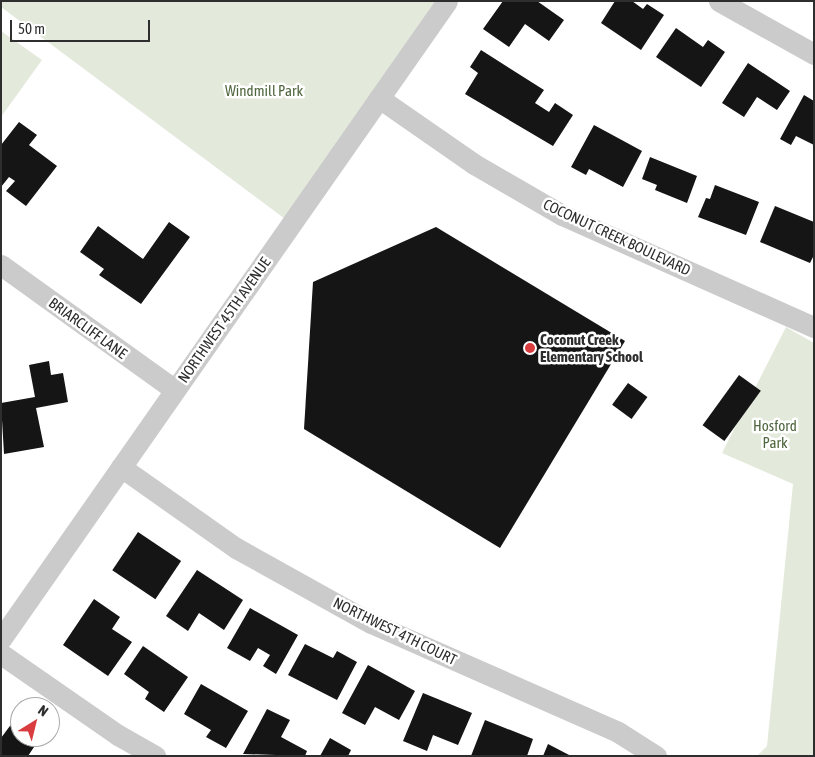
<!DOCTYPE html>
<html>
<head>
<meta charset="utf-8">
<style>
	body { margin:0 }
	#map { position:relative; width:815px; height:757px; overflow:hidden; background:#fff; font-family:"Asap Condensed",sans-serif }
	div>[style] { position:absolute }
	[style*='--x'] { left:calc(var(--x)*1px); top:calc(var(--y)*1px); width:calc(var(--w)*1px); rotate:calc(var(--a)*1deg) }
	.green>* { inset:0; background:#e3eadc }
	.building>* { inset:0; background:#151515; transform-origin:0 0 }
	.minor>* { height:21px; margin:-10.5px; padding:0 10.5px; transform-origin:10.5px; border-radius:10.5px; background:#cbcbcb }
	.dots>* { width:14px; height:14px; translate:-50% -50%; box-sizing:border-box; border:2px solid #fff; border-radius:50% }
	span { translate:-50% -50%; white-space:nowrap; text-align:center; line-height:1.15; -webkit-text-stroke:5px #fff; paint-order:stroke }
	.park-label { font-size:15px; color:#4f663e }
	.street-label { font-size:15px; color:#2e2e2e }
	.poi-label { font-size:15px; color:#2e2e2e; font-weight:700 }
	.left { translate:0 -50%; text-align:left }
	.frame { position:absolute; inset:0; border:2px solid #2e2e2e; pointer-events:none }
	.north { position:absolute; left:10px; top:697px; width:50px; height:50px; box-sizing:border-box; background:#fff; border:1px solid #ababab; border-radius:50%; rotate:36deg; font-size:14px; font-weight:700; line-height:20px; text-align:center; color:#2e2e2e }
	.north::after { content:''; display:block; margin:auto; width:18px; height:22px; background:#d93c3e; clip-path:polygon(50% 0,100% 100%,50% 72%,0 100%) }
	.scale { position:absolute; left:10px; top:20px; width:140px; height:22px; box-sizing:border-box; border:2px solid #2e2e2e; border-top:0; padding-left:6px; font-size:15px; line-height:18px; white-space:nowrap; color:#2e2e2e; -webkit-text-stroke:4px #fff; paint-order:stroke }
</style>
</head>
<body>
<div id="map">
	<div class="green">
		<i style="clip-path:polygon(1px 1px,435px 1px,285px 219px,1px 7px)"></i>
		<i style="clip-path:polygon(1px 31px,42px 60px,1px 117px)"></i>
		<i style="clip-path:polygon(786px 327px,814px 343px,814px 756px,757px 756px,767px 746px,793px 484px,722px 453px)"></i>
	</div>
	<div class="building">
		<i style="clip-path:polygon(503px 1px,537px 1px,564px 20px,549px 41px,525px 24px,509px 47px,483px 29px)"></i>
		<i style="clip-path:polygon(615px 1px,632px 1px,643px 9px,647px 4px,664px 15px,641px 50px,601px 23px)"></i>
		<i style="clip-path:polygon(676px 28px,703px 47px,708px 40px,725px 52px,701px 87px,656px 57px)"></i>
		<i style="clip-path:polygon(481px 50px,544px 90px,535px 103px,549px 112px,555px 103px,573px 115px,553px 146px,465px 94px,478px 73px,470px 67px)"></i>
		<i style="clip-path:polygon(748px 63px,790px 91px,777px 110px,757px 97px,744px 117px,722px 103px)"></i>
		<i style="clip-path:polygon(804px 95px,814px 101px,814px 145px,796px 136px,791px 145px,780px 139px)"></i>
		<i style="clip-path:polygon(19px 122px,37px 135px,29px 145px,57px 166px,26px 206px,6px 191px,15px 181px,9px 177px,1px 187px,1px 145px)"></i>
		<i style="clip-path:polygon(594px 125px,642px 151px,623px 187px,589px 169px,586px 175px,571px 167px)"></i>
		<i style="clip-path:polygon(650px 157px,697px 176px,687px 203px,655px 190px,657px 185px,642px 179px)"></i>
		<i style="clip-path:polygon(715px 185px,759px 202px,746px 235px,698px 217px,706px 198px,710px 199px)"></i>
		<i style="clip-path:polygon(775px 206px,814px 222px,814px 255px,810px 263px,760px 242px)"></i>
		<i style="clip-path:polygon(169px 222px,190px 237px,141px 304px,99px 275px,104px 269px,80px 252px,98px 226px,143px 259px)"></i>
		<i style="clip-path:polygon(436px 227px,625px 341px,500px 548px,304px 429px,313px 282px)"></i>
		<i style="clip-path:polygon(49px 361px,51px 375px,63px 373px,68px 402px,36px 408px,44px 447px,4px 454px,1px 403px,35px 397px,29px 365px)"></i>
		<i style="left:739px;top:375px;width:27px;height:62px;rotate:36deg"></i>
		<i style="left:628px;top:383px;width:24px;height:27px;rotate:36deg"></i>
		<i style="left:138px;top:532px;width:52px;height:46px;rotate:34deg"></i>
		<i style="clip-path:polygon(197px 570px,243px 600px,224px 630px,199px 613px,188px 631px,166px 616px)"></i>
		<i style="clip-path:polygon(94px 599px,120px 617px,112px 629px,132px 642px,108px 676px,63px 645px)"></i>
		<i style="clip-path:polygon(250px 608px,298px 635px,276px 674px,263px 666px,270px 655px,258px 648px,250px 661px,227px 648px)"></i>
		<i style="clip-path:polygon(305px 644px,333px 658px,337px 651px,357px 662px,337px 700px,288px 675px)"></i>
		<i style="clip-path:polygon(143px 646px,188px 677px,164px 712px,145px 699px,149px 692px,124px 674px)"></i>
		<i style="clip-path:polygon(368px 665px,415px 691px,399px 720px,375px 707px,365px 725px,342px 713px)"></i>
		<i style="clip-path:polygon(201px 684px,248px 711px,226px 748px,206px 737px,211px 730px,184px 714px)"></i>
		<i style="clip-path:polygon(423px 693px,472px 713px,458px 745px,433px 735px,427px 751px,403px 741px)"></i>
		<i style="clip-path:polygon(267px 709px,290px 720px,281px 737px,307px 751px,305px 756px,243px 754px)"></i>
		<i style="clip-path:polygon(18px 715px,20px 737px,33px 737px,38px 741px,28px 756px,1px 756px,1px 738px)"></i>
		<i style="clip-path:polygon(485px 720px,533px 739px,527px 756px,471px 756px)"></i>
		<i style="clip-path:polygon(330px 738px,351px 750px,348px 756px,320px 756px)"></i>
		<i style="clip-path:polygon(548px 744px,571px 756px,543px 756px)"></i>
	</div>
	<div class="minor">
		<i style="--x:719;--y:1;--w:109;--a:29.2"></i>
		<i style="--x:379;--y:98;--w:116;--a:34.8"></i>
		<i style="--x:474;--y:164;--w:102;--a:30.1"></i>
		<i style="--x:562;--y:215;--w:276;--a:24"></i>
		<i style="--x:1;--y:265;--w:214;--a:35.7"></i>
		<i style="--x:121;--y:467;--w:141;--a:35.2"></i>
		<i style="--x:236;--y:548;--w:154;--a:29.1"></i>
		<i style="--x:371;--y:623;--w:270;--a:23.8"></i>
		<i style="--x:618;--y:732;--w:45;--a:32.3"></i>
		<i style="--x:1;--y:639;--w:778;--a:-55.04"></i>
		<i style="--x:1;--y:654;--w:142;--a:34.7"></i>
		<i style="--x:118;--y:735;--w:43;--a:29.6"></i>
	</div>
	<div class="dots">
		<i style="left:530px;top:348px;background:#d93c3e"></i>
	</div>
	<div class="park-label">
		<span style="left:264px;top:91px">Windmill Park</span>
		<span style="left:775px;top:434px">Hosford<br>Park</span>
	</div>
	<div class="street-label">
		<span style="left:617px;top:237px;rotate:25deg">COCONUT CREEK BOULEVARD</span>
		<span style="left:224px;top:320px;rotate:-55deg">NORTHWEST 45TH AVENUE</span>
		<span style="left:88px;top:328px;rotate:36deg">BRIARCLIFF LANE</span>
		<span style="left:395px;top:631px;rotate:26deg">NORTHWEST 4TH COURT</span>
	</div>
	<div class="poi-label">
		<span class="left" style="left:540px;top:348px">Coconut Creek<br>Elementary School</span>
	</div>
	<div class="frame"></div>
	<div class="north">N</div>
	<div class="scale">50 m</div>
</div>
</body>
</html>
